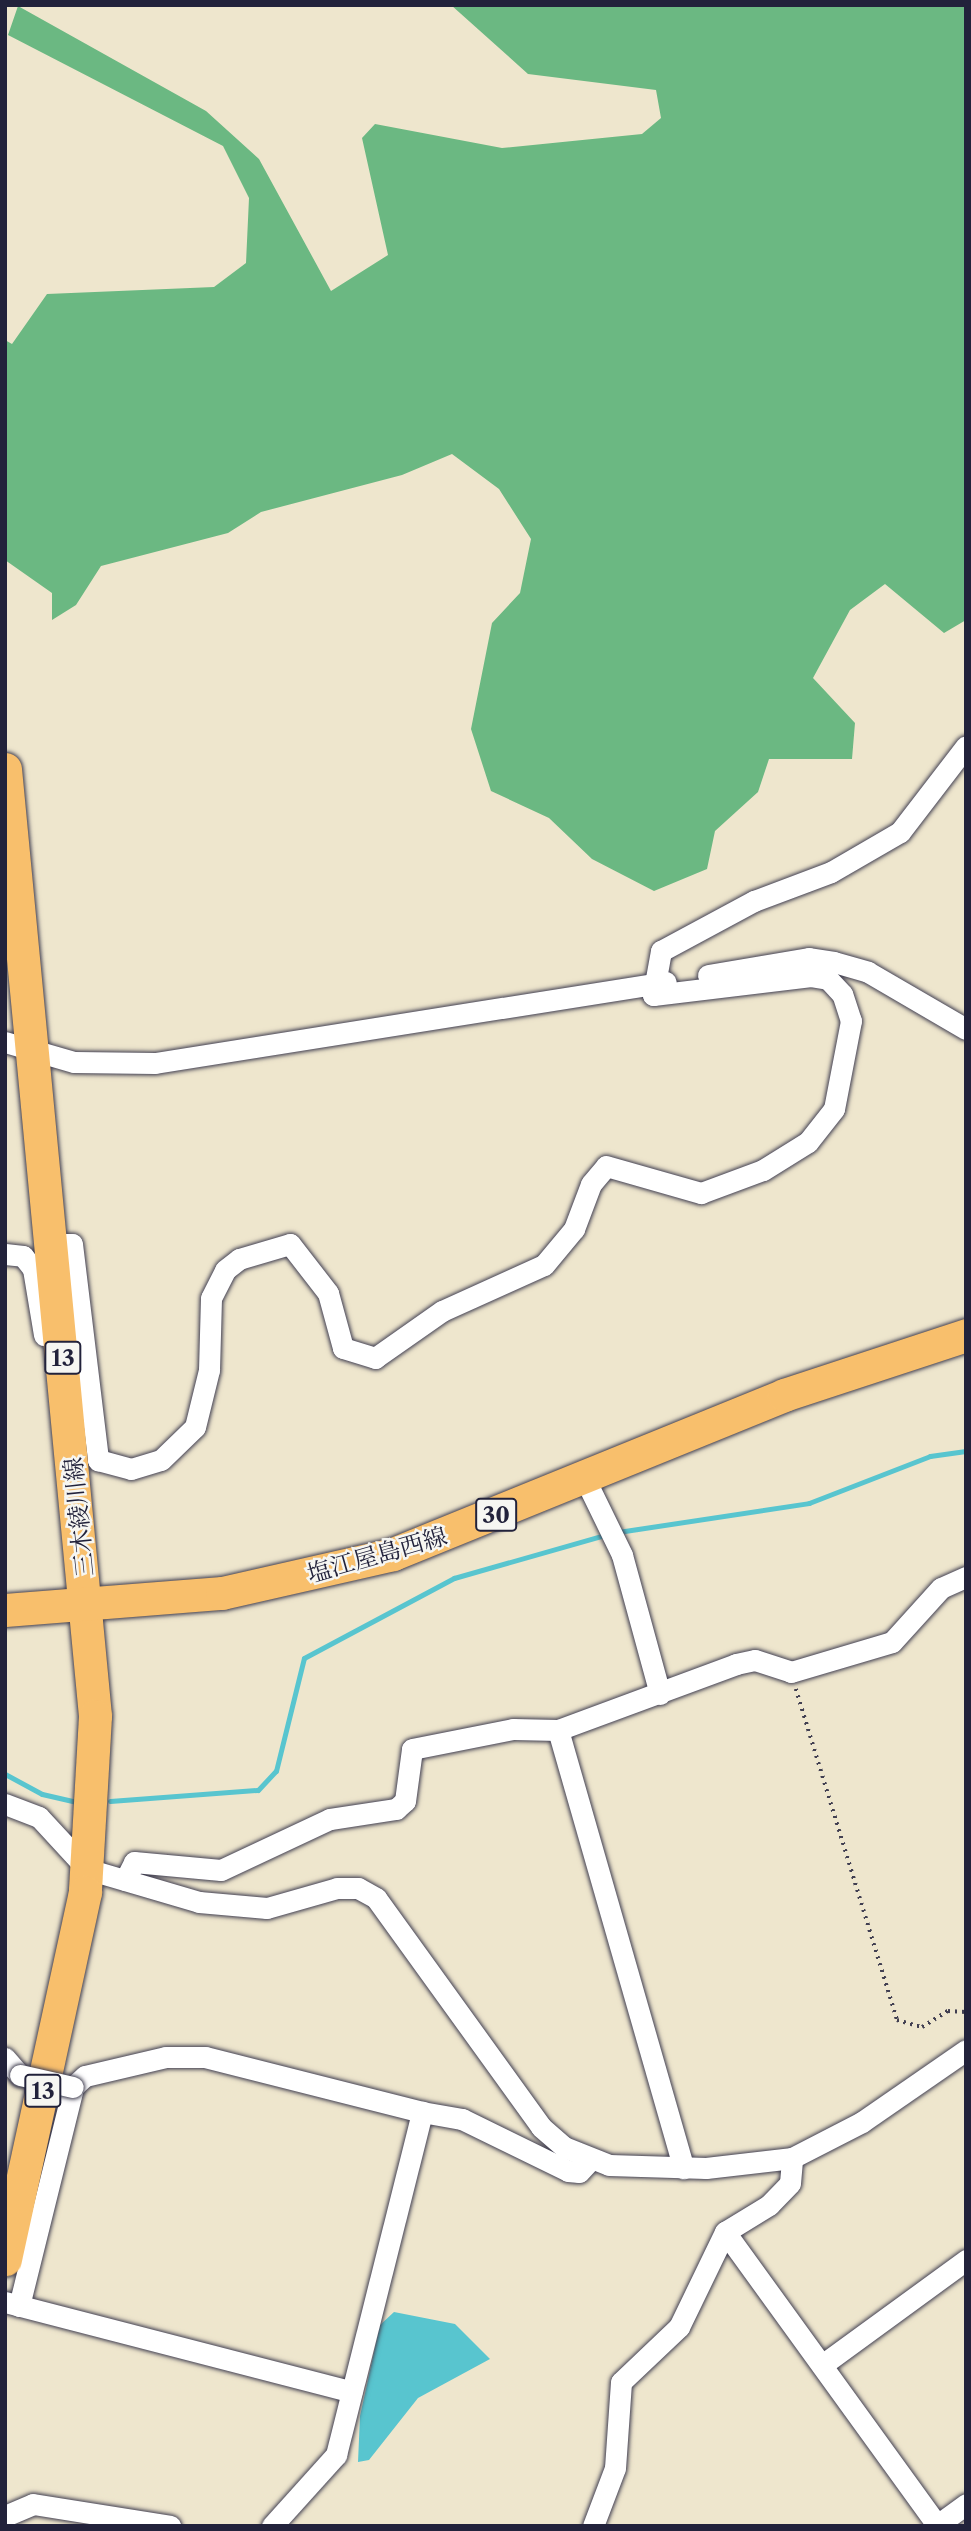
<!DOCTYPE html>
<html>
<head>
<meta charset="utf-8">
<style>
	body { margin:0 }
	#map { position:relative; width:971px; height:2531px; overflow:hidden; background:#eee6cd; font-family:"Libre Caslon Text","Noto Serif JP",serif }
	div>[style] { position:absolute }
	[style*='--x'] { left:calc(var(--x)*1px); top:calc(var(--y)*1px); width:calc(var(--w)*1px); rotate:calc(var(--a)*1deg) }
	.forest>* { inset:0; background:#6bb882 }
	.water>* { inset:0; background:#58c5cf }
	.stream>* { height:5px; margin:-2.5px; padding:0 2.5px; transform-origin:2.5px; border-radius:2.5px; background:#58c5cf }
	.path>* { height:3.5px; margin-top:-1.75px; transform-origin:0; background:repeating-linear-gradient(90deg,#413f51 0 2px,transparent 0 7px) }
	.roads { filter:drop-shadow(0 0 2px #413f51) drop-shadow(0 0 2px #413f51) }
	.minor>* { height:21px; margin:-10.5px; padding:0 10.5px; transform-origin:10.5px; border-radius:10.5px; background:#fff }
	.primary>* { height:33px; margin:-16.5px; padding:0 16.5px; transform-origin:16.5px; border-radius:16.5px; background:#f8bf6c }
	.bridges { filter:drop-shadow(0 0 2px #413f51) drop-shadow(0 0 2px #413f51) }
	.minor-bridge>* { height:21px; margin:-10.5px; padding:0 10.5px; transform-origin:10.5px; border-radius:10.5px; background:#fff }
	span { translate:-50% -50%; white-space:nowrap; text-align:center; line-height:1.15; -webkit-text-stroke:5px #f6f6f2; paint-order:stroke }
	.shield-label span { padding:2px 5px; background:#f6f6f2; border:2px solid; border-radius:5px; -webkit-text-stroke-width:0 }
	.shield-label { font-size:23px; color:#22223b; font-weight:700 }
	.street-label { font-size:24px; color:#22223b }
	.frame { position:absolute; inset:0; border:7px solid #22223b; pointer-events:none }
</style>
</head>
<body>
<div id="map">
	<div class="forest">
		<i style="clip-path:polygon(451px 5px,966px 5px,966px 620px,944px 633px,885px 584px,850px 610px,813px 678px,855px 723px,852px 759px,769px 759px,758px 792px,715px 831px,707px 869px,654px 891px,592px 859px,549px 818px,491px 791px,471px 729px,492px 623px,520px 593px,531px 539px,499px 489px,452px 454px,402px 475px,261px 512px,228px 533px,101px 566px,76px 605px,52px 620px,52px 593px,5px 560px,5px 340px,12px 344px,47px 294px,214px 287px,246px 263px,249px 198px,223px 146px,8px 35px,18px 6px,206px 111px,259px 159px,331px 291px,388px 255px,362px 138px,375px 124px,502px 148px,642px 134px,661px 118px,656px 90px,528px 74px)"></i>
	</div>
	<div class="water">
		<i style="clip-path:polygon(394px 2312px,455px 2324px,490px 2359px,418px 2398px,369px 2460px,358px 2462px,360px 2416px,380px 2325px)"></i>
	</div>
	<div class="stream">
		<i style="--x:618;--y:1532;--w:193;--a:-8.6"></i>
		<i style="--x:809;--y:1503;--w:130;--a:-21.2"></i>
		<i style="--x:930;--y:1456;--w:36;--a:-8"></i>
		<i style="--x:5;--y:1774;--w:42;--a:28.4"></i>
		<i style="--x:42;--y:1794;--w:39;--a:13"></i>
		<i style="--x:110;--y:1801;--w:148;--a:-4.3"></i>
		<i style="--x:258;--y:1790;--w:26;--a:-47"></i>
		<i style="--x:276;--y:1771;--w:116;--a:-76.1"></i>
		<i style="--x:304;--y:1658;--w:170;--a:-28.1"></i>
		<i style="--x:454;--y:1578;--w:160;--a:-15.9"></i>
	</div>
	<div class="path">
		<i style="--x:796;--y:1689;--w:346;--a:73"></i>
		<i style="--x:897;--y:2020;--w:26;--a:16"></i>
		<i style="--x:922;--y:2027;--w:31;--a:-32"></i>
		<i style="--x:948;--y:2011;--w:18;--a:3"></i>
	</div>
	<div class="roads">
		<div class="minor">
			<i style="--x:708;--y:975;--w:102;--a:-9.6"></i>
			<i style="--x:809;--y:958;--w:25;--a:9"></i>
			<i style="--x:834;--y:962;--w:35;--a:16"></i>
			<i style="--x:868;--y:972;--w:113;--a:30.2"></i>
			<i style="--x:5;--y:1042;--w:72;--a:16.2"></i>
			<i style="--x:74;--y:1062;--w:81;--a:0.7"></i>
			<i style="--x:155;--y:1063;--w:517;--a:-9.01"></i>
			<i style="--x:52;--y:1244;--w:20;--a:0"></i>
			<i style="--x:72;--y:1244;--w:218;--a:83.1"></i>
			<i style="--x:98;--y:1460;--w:34;--a:15"></i>
			<i style="--x:131;--y:1469;--w:31;--a:-17"></i>
			<i style="--x:161;--y:1460;--w:47;--a:-44.1"></i>
			<i style="--x:195;--y:1427;--w:59;--a:-76.2"></i>
			<i style="--x:209;--y:1370;--w:72;--a:-88.4"></i>
			<i style="--x:211;--y:1298;--w:31;--a:-63"></i>
			<i style="--x:225;--y:1270;--w:18;--a:-38"></i>
			<i style="--x:239;--y:1259;--w:53;--a:-16.4"></i>
			<i style="--x:290;--y:1244;--w:62;--a:52.2"></i>
			<i style="--x:328;--y:1293;--w:57;--a:74.7"></i>
			<i style="--x:343;--y:1348;--w:34;--a:17"></i>
			<i style="--x:375;--y:1358;--w:82;--a:-35"></i>
			<i style="--x:442;--y:1311;--w:112;--a:-24.3"></i>
			<i style="--x:544;--y:1265;--w:47;--a:-50.2"></i>
			<i style="--x:574;--y:1229;--w:48;--a:-69.3"></i>
			<i style="--x:591;--y:1184;--w:23;--a:-50"></i>
			<i style="--x:606;--y:1166;--w:99;--a:15.9"></i>
			<i style="--x:701;--y:1193;--w:66;--a:-20.4"></i>
			<i style="--x:763;--y:1170;--w:53;--a:-31.9"></i>
			<i style="--x:808;--y:1142;--w:42;--a:-51.8"></i>
			<i style="--x:834;--y:1109;--w:90;--a:-79.1"></i>
			<i style="--x:851;--y:1021;--w:28;--a:-108"></i>
			<i style="--x:842;--y:994;--w:21;--a:-133"></i>
			<i style="--x:828;--y:979;--w:17;--a:-170"></i>
			<i style="--x:811;--y:976;--w:159;--a:173.1"></i>
			<i style="--x:653;--y:995;--w:45;--a:-79.7"></i>
			<i style="--x:661;--y:951;--w:106;--a:-28.3"></i>
			<i style="--x:754;--y:901;--w:82;--a:-20.6"></i>
			<i style="--x:831;--y:872;--w:80;--a:-30.1"></i>
			<i style="--x:900;--y:832;--w:108;--a:-52.5"></i>
			<i style="--x:5;--y:1254;--w:18;--a:6"></i>
			<i style="--x:23;--y:1256;--w:16;--a:52"></i>
			<i style="--x:33;--y:1269;--w:67;--a:80.5"></i>
			<i style="--x:585;--y:1479;--w:85;--a:64"></i>
			<i style="--x:622;--y:1555;--w:144;--a:74.7"></i>
			<i style="--x:558;--y:1730;--w:456;--a:74"></i>
			<i style="--x:5;--y:1804;--w:36;--a:21"></i>
			<i style="--x:39;--y:1817;--w:71;--a:47.3"></i>
			<i style="--x:87;--y:1869;--w:117;--a:16.4"></i>
			<i style="--x:199;--y:1902;--w:68;--a:5"></i>
			<i style="--x:267;--y:1908;--w:73;--a:-15.9"></i>
			<i style="--x:337;--y:1888;--w:21;--a:0"></i>
			<i style="--x:358;--y:1888;--w:21;--a:29"></i>
			<i style="--x:376;--y:1898;--w:282;--a:54.2"></i>
			<i style="--x:541;--y:2127;--w:30;--a:41"></i>
			<i style="--x:564;--y:2147;--w:48;--a:21.8"></i>
			<i style="--x:609;--y:2165;--w:97;--a:1.8"></i>
			<i style="--x:706;--y:2168;--w:87;--a:-6.6"></i>
			<i style="--x:792;--y:2158;--w:79;--a:-27.2"></i>
			<i style="--x:862;--y:2122;--w:126;--a:-34.7"></i>
			<i style="--x:125;--y:1880;--w:20;--a:-63"></i>
			<i style="--x:134;--y:1862;--w:87;--a:5.3"></i>
			<i style="--x:221;--y:1870;--w:120;--a:-25.1"></i>
			<i style="--x:330;--y:1819;--w:67;--a:-8.6"></i>
			<i style="--x:396;--y:1809;--w:12;--a:-42"></i>
			<i style="--x:405;--y:1801;--w:52;--a:-82.3"></i>
			<i style="--x:412;--y:1749;--w:103;--a:-11.2"></i>
			<i style="--x:513;--y:1729;--w:45;--a:1.3"></i>
			<i style="--x:558;--y:1730;--w:190;--a:-20.3"></i>
			<i style="--x:736;--y:1664;--w:19;--a:-12"></i>
			<i style="--x:755;--y:1660;--w:38;--a:18"></i>
			<i style="--x:791;--y:1672;--w:105;--a:-16.5"></i>
			<i style="--x:892;--y:1642;--w:73;--a:-47.8"></i>
			<i style="--x:941;--y:1588;--w:27;--a:-24"></i>
			<i style="--x:5;--y:2058;--w:23;--a:49"></i>
			<i style="--x:725;--y:2232;--w:363;--a:54.1"></i>
			<i style="--x:5;--y:2302;--w:358;--a:14.5"></i>
			<i style="--x:19;--y:2306;--w:226;--a:-76.1"></i>
			<i style="--x:73;--y:2087;--w:16;--a:-43"></i>
			<i style="--x:85;--y:2076;--w:83;--a:-13.2"></i>
			<i style="--x:166;--y:2057;--w:39;--a:0"></i>
			<i style="--x:205;--y:2057;--w:224;--a:14.2"></i>
			<i style="--x:822;--y:2365;--w:178;--a:-36.1"></i>
			<i style="--x:5;--y:2516;--w:30;--a:-23"></i>
			<i style="--x:33;--y:2504;--w:139;--a:9.1"></i>
			<i style="--x:272;--y:2526;--w:96;--a:-48"></i>
			<i style="--x:336;--y:2455;--w:354;--a:-75.9"></i>
			<i style="--x:422;--y:2112;--w:41;--a:9.9"></i>
			<i style="--x:462;--y:2119;--w:118;--a:26.1"></i>
			<i style="--x:568;--y:2171;--w:11;--a:5"></i>
			<i style="--x:579;--y:2172;--w:16;--a:-47"></i>
			<i style="--x:593;--y:2526;--w:62;--a:-69.2"></i>
			<i style="--x:615;--y:2468;--w:86;--a:-86"></i>
			<i style="--x:621;--y:2382;--w:80;--a:-43.5"></i>
			<i style="--x:679;--y:2327;--w:106;--a:-64.2"></i>
			<i style="--x:725;--y:2232;--w:52;--a:-31.5"></i>
			<i style="--x:769;--y:2205;--w:30;--a:-46"></i>
			<i style="--x:790;--y:2183;--w:25;--a:-85"></i>
			<i style="--x:936;--y:2526;--w:37;--a:-36"></i>
		</div>
		<div class="primary">
			<i style="--x:5;--y:769;--w:951;--a:84.57"></i>
			<i style="--x:95;--y:1716;--w:176;--a:93.3"></i>
			<i style="--x:85;--y:1892;--w:376;--a:102.3"></i>
			<i style="--x:5;--y:1610;--w:218;--a:-4.5"></i>
			<i style="--x:222;--y:1593;--w:175;--a:-12.8"></i>
			<i style="--x:393;--y:1554;--w:422;--a:-22.1"></i>
			<i style="--x:784;--y:1395;--w:192;--a:-18.2"></i>
		</div>
	</div>
	<div class="bridges">
		<div class="minor-bridge">
			<i style="--x:20;--y:2075;--w:54;--a:12.8"></i>
		</div>
	</div>
	<div class="shield-label">
		<span style="left:63px;top:1358px">13</span>
		<span style="left:496px;top:1515px">30</span>
		<span style="left:43px;top:2091px">13</span>
	</div>
	<div class="street-label">
		<span style="left:79px;top:1517px;rotate:-96deg">三木綾川線</span>
		<span style="left:377px;top:1555px;rotate:-16deg">塩江屋島西線</span>
	</div>
	<div class="frame"></div>
</div>
</body>
</html>
